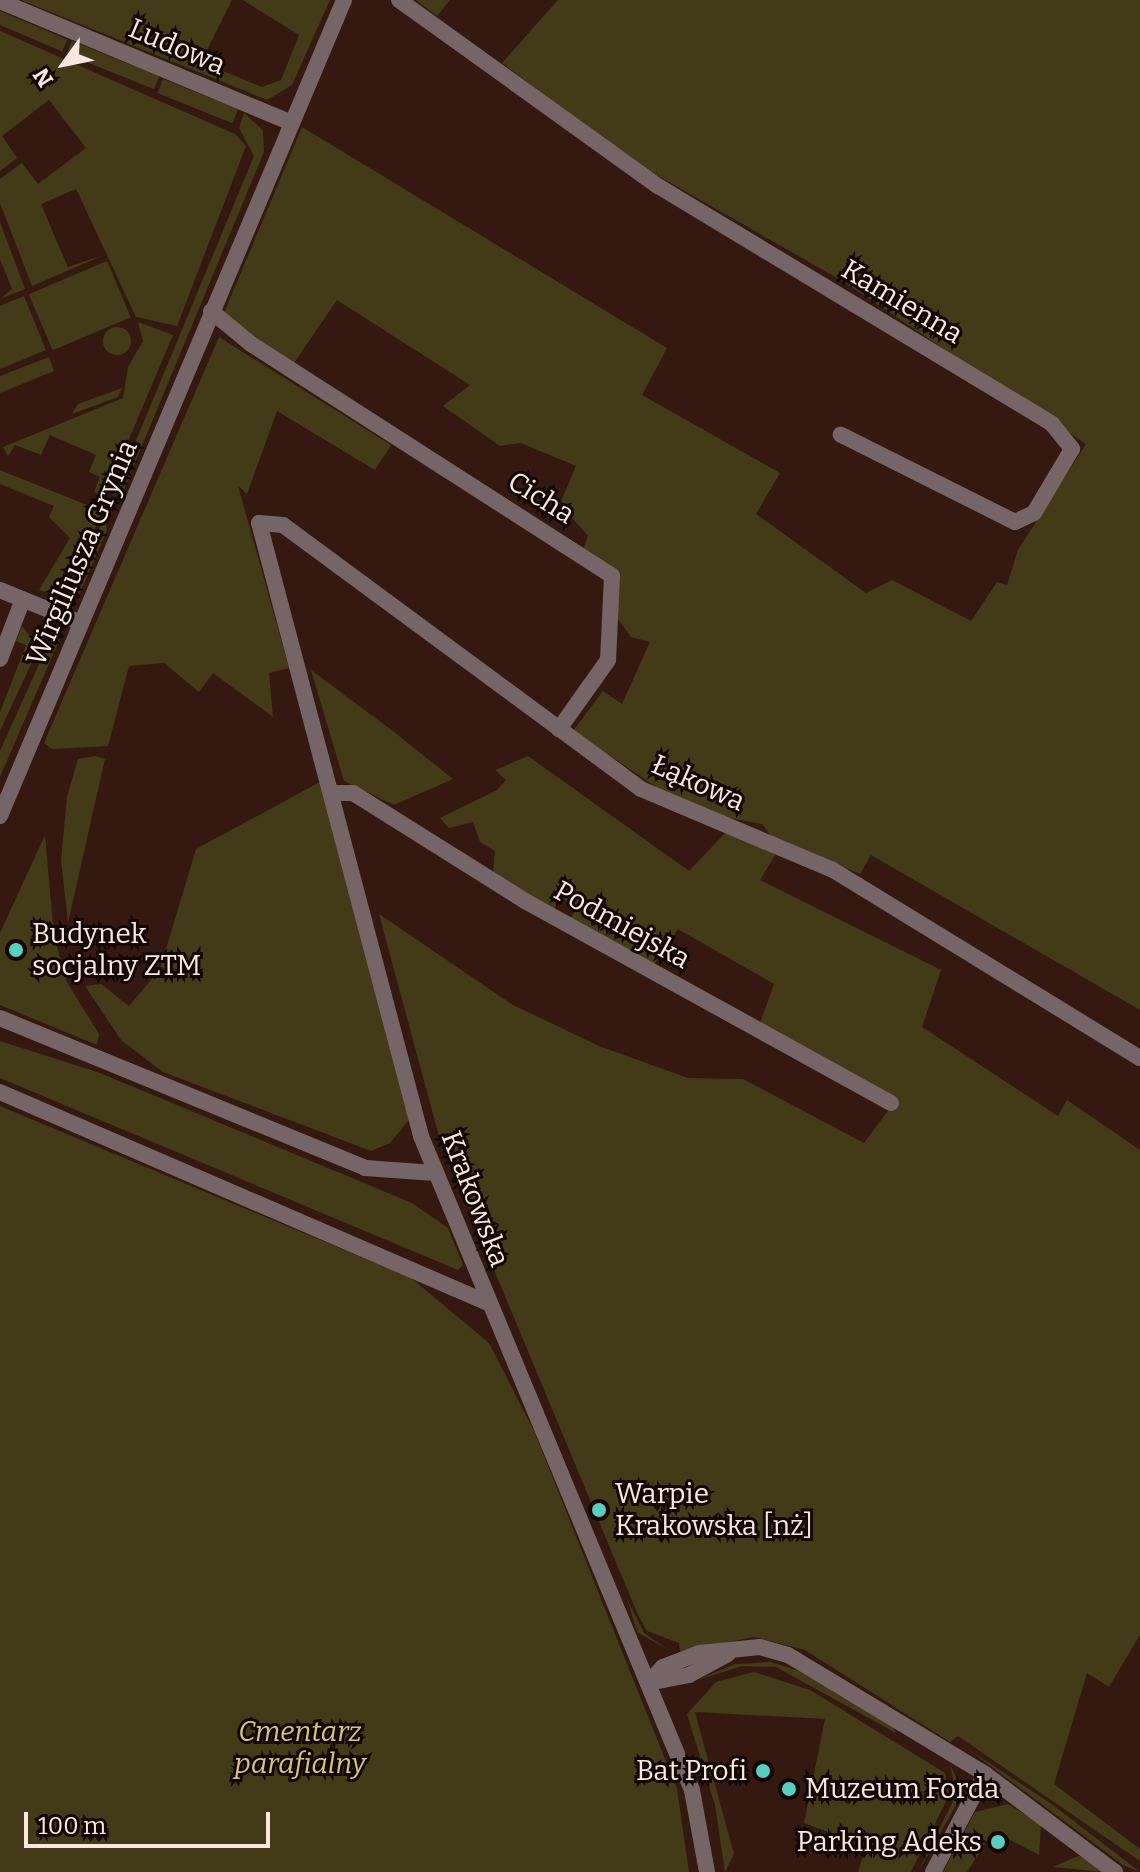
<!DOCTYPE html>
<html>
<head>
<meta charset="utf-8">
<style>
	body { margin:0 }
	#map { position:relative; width:1140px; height:1872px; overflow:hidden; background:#331910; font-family:Bitter,serif }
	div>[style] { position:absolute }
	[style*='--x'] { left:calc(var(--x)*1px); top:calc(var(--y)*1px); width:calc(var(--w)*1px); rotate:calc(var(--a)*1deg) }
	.green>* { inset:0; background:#433b17; transform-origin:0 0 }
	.round { border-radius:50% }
	.minor>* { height:16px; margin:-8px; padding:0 8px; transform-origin:8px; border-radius:8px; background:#756566 }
	.dots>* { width:22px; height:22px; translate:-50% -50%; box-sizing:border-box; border:4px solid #130705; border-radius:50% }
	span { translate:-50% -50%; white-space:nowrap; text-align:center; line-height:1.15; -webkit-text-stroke:6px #130705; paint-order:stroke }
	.street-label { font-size:28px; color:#fbe7e1 }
	.poi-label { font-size:28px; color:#fbe7e1 }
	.left { translate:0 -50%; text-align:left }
	.right { translate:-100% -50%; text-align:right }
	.park-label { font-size:28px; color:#d5c581; font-style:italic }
	.north { position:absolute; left:24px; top:24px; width:80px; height:80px; -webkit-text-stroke:6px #130705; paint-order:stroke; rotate:237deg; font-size:22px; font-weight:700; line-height:32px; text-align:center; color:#fbe7e1 }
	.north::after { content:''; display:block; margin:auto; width:28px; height:36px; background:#fbe7e1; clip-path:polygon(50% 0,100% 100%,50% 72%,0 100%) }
	.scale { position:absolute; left:24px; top:1812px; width:246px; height:36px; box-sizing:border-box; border:4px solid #fbe7e1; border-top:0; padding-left:10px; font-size:24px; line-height:28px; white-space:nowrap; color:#fbe7e1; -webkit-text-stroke:6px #130705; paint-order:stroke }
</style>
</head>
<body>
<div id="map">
	<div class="green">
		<i style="clip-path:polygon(21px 0,232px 0,201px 62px,262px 87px,281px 80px,299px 35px,243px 0,330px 0,292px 85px,267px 100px)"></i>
		<i style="clip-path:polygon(416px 0,450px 0,437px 16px)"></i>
		<i style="clip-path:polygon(558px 0,1140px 0,1140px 1010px,871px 855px,860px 874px,771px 836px,762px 824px,692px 811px,573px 731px,603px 691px,622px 704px,650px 642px,631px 637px,615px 615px,620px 574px,583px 550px,588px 536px,560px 504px,576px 466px,521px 443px,500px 446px,443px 406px,470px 385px,337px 300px,292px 366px,224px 313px,302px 127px,667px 348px,642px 395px,780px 473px,756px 514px,866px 593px,892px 580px,971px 621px,997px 582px,1007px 585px,1018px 550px,1086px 444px,844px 282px,634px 162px,502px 63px)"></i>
		<i style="left:0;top:11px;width:73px;height:13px;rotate:23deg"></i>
		<i style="clip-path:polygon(0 31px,235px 134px,246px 146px,177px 326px,136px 317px,76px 189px,41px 204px,60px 249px,68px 267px,104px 255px,32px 286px,0 203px,0 179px,22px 163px,38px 184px,86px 148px,49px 100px,2px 136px,17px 158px,0 171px)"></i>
		<i style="left:72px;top:41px;width:94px;height:14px;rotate:22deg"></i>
		<i style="left:163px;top:79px;width:81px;height:15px;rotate:22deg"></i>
		<i style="clip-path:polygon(244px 113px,263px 130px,264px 152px,124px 489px,113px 496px,254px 156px,239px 128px)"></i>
		<i style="clip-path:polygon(0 222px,25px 289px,0 299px,12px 289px,0 259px)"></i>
		<i style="left:107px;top:261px;width:61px;height:85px;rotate:67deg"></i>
		<i style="clip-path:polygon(24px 296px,46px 350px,0 369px,0 306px)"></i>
		<i style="clip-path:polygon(138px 322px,173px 335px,105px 496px,94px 492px,100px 477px,89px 472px,96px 455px,50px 435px,41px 455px,15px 445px,8px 456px,3px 447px,123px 398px,128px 367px,143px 341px)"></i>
		<i class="round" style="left:103px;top:327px;width:28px;height:28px"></i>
		<i style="clip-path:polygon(219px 337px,391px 445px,375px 470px,277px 411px,247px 494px,238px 486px,289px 668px,269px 673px,273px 717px,213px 673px,199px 692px,164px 663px,129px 666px,108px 746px,52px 749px,44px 743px)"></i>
		<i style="clip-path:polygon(49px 357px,54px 371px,0 393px,0 376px)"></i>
		<i style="clip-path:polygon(122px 388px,118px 397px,72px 414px,78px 404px)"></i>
		<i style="clip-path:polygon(0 470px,102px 511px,66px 598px,39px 590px,70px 538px,49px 517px,54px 506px,0 484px)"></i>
		<i style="clip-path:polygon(105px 514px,107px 530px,80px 593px,69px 603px)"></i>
		<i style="clip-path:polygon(57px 624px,61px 636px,0 777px,0 751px)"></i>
		<i style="clip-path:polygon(22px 626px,39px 647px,0 731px,0 712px,26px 645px,16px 641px)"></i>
		<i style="clip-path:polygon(311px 670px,394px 732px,453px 779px,394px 805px,344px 781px)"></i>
		<i style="clip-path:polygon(95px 756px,105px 759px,68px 923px,61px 860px,67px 797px,78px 759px)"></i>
		<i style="clip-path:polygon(528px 756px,689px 871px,727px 831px,778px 850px,760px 880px,941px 970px,922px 1027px,1058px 1116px,1067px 1100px,1140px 1150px,1140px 1635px,1109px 1687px,1087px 1673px,1054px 1784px,1140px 1849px,1140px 1861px,958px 1736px,950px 1742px,805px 1650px,754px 1637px,680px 1652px,679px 1643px,647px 1631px,638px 1615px,440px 1140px,379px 914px,513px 1005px,599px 1046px,688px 1078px,743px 1079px,864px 1143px,896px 1100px,760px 1023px,774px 984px,678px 929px,653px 966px,569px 922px,577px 907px,561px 898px,553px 911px,493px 873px,495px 851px,480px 842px,473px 822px,449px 828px,440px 818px,497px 790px,506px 780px,495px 770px)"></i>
		<i style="clip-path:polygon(320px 782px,409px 1120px,390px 1143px,371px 1151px,163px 1072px,121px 1040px,85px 986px,101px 984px,129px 1006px,160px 969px,196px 849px)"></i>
		<i style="clip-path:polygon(45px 835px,54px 936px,67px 982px,99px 1034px,97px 1045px,0 1005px,0 933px)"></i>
		<i style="clip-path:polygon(0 1041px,100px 1073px,412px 1203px,448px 1228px,463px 1265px,458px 1270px,0 1078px)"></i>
		<i style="clip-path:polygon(0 1106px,411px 1278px,489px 1343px,534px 1431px,677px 1789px,689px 1872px,0 1872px)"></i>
		<i style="clip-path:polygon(627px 1599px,644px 1633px,669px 1650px,637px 1632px)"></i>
		<i style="clip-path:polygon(771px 1662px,799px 1671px,892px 1725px,896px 1733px,776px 1667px,742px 1666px,695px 1681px,735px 1664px)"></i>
		<i style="clip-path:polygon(754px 1672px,810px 1690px,945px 1773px,949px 1795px,911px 1872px,858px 1872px,866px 1846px,804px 1823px,825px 1719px,695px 1712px,734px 1854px,725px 1872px,715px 1805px,687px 1714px,716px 1682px)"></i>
		<i style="clip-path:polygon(965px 1747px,1053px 1805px,1140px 1872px,1123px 1865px)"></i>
		<i style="clip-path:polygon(950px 1764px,960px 1786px,959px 1800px,918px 1872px,956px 1795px)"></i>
		<i style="clip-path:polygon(1008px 1804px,1041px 1825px,1039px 1855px,993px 1831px,967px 1872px,943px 1872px,975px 1812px)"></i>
		<i style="clip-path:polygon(1078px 1856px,1085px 1857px,1103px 1872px,1053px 1867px)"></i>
	</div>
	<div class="minor">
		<i style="--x:399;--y:0;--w:319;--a:35.7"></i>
		<i style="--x:658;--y:186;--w:460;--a:31.1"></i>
		<i style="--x:1052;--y:424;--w:32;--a:51"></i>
		<i style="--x:1072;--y:449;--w:74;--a:120.7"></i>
		<i style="--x:1034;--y:513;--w:21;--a:155"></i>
		<i style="--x:1015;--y:522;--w:195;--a:-153.4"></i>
		<i style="--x:0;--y:1;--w:316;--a:22.7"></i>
		<i style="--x:211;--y:311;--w:52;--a:39.5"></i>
		<i style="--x:251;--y:344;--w:429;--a:32.7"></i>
		<i style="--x:612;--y:576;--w:84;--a:92.7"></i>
		<i style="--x:608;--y:660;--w:85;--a:125.4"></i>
		<i style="--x:0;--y:590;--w:87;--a:22.2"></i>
		<i style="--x:0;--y:659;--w:64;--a:-69"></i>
		<i style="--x:332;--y:793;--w:21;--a:0"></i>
		<i style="--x:353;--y:793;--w:203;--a:32.1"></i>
		<i style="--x:525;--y:901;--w:418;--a:28.9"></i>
		<i style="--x:0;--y:816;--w:886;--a:-67.14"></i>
		<i style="--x:0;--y:1018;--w:395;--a:22.3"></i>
		<i style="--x:365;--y:1168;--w:70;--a:4.1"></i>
		<i style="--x:0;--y:1092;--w:532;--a:23.38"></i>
		<i style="--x:648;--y:1683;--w:22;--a:-47"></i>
		<i style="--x:663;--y:1667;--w:40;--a:-21"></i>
		<i style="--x:700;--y:1653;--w:60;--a:-5.7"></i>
		<i style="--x:760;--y:1647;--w:29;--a:16"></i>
		<i style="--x:788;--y:1655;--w:230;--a:31.1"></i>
		<i style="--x:985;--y:1774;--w:163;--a:37"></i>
		<i style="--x:648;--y:1683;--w:42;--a:-11"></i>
		<i style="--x:689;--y:1675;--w:44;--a:-28.3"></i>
		<i style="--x:707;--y:1872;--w:83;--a:-100.4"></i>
		<i style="--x:692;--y:1790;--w:708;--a:-112.51"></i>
		<i style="--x:421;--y:1136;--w:634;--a:-104.8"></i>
		<i style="--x:259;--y:523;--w:24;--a:5"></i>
		<i style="--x:283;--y:525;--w:445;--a:36.4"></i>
		<i style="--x:641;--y:789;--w:208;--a:22.9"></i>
		<i style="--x:833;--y:870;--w:360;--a:31.5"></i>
		<i style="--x:933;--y:1872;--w:111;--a:-62"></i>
	</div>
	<div class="dots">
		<i style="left:16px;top:950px;background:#59cebe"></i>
		<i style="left:599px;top:1510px;background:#59cebe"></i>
		<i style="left:763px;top:1771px;background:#59cebe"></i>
		<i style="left:789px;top:1789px;background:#59cebe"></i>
		<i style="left:998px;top:1842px;background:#59cebe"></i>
	</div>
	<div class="street-label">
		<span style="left:177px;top:47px;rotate:23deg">Ludowa</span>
		<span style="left:902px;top:302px;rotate:31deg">Kamienna</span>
		<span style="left:541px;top:498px;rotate:32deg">Cicha</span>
		<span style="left:82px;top:553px;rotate:-67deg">Wirgiliusza Grynia</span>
		<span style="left:698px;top:783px;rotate:24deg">Łąkowa</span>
		<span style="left:622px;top:925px;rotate:29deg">Podmiejska</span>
		<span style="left:475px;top:1199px;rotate:69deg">Krakowska</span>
	</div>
	<div class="poi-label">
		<span class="left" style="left:32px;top:950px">Budynek<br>socjalny ZTM</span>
		<span class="left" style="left:615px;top:1510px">Warpie<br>Krakowska [nż]</span>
		<span class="right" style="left:747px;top:1771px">Bat Profi</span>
		<span class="left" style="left:805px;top:1789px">Muzeum Forda</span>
		<span class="right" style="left:982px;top:1842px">Parking Adeks</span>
	</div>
	<div class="park-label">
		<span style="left:300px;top:1748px">Cmentarz<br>parafialny</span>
	</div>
	<div class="north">N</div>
	<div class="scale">100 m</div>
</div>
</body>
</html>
